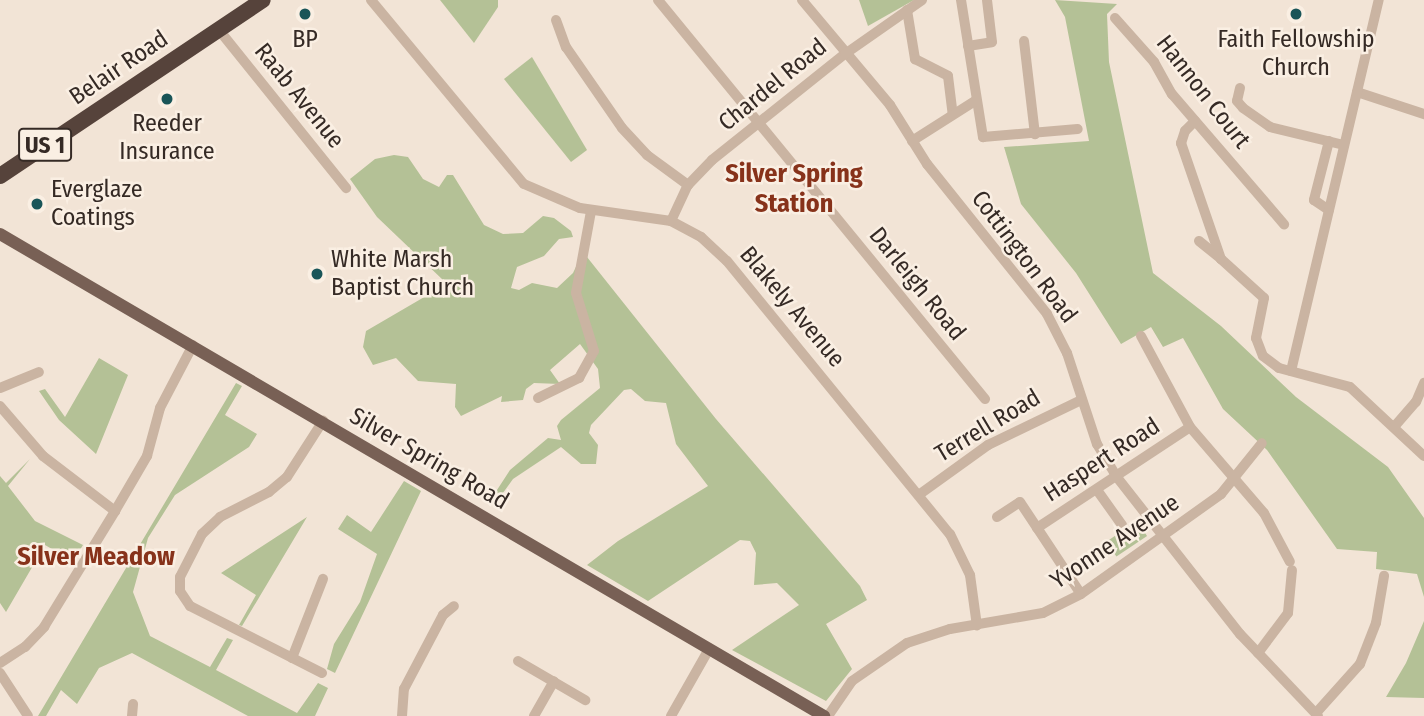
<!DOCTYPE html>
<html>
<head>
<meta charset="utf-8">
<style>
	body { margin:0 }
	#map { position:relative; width:1424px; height:716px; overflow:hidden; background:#f2e4d6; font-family:"Fira Sans Condensed",sans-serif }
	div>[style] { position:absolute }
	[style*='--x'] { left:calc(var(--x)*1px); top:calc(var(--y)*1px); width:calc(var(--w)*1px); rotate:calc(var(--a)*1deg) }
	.green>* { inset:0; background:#b4c196; transform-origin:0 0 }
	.minor>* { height:10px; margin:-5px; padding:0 5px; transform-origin:5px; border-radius:5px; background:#cab4a2 }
	.major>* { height:12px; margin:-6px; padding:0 6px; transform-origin:6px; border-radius:6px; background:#786055 }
	.highway>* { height:16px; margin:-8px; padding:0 8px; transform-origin:8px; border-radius:8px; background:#56433b }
	.dots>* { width:19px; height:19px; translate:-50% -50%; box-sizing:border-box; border:4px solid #faefe3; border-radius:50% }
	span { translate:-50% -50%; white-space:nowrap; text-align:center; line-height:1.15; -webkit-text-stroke:5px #faefe3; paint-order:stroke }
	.shield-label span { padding:2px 5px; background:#faefe3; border:2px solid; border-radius:5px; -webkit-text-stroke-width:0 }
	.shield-label { font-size:23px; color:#352a25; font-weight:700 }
	.poi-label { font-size:24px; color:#352a25 }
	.left { translate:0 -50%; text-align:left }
	.street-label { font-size:24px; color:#352a25 }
	.neighbourhood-label { font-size:26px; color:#87321a; font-weight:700 }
</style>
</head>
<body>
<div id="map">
	<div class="green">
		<i style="clip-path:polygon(440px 0,498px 0,498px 7px,474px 43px)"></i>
		<i style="clip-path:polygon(859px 0,914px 0,868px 26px)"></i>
		<i style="clip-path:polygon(1055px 0,1117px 4px,1107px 14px,1109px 62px,1153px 273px,1221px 326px,1296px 397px,1388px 467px,1424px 518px,1424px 597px,1417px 574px,1376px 569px,1377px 552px,1337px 549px,1267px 450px,1223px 409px,1183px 338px,1163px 347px,1151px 327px,1121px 344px,1076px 273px,1021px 204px,1004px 147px,1089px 141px,1065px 17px)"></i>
		<i style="clip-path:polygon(532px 57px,587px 150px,571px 162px,504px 79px)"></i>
		<i style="clip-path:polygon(394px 155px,408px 157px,423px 179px,439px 187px,447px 175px,453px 175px,484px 225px,503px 234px,523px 233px,543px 216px,554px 218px,571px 231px,573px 237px,559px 239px,544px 256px,517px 267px,511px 288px,519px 290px,532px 283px,557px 288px,573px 273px,583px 252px,716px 419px,860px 586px,867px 600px,826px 624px,852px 669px,826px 701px,732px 650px,799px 605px,777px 583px,754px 585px,756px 553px,750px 541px,740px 540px,648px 601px,587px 565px,618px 541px,708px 486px,676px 444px,666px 403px,645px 401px,631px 389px,624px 390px,591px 425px,589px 433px,598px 445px,596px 464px,581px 464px,561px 447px,513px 479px,497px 501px,497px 490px,510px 470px,548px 438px,561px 440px,557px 426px,561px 420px,600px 388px,598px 369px,580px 344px,550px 370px,560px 384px,534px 383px,526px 389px,523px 400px,501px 402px,502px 396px,461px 416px,455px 407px,456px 384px,418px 381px,396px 358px,373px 365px,363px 347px,366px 331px,438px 289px,443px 280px,377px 217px,350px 179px,375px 159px)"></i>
		<i style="clip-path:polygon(99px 358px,128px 375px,96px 454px,59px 420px,39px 391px,45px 389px,65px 417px)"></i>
		<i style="clip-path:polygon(236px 383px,242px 386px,225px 415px,257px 434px,249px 447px,175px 495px,148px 538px,133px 592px,150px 636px,210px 667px,227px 638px,233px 640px,216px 670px,297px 713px,318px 683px,328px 688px,315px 716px,248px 716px,132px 653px,99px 668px,77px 704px,61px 690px,46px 716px,38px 716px)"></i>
		<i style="clip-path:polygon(30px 459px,8px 486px,35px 521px,83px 545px,73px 561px,45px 545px,6px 612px,0 603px,0 476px,6px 483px)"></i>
		<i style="clip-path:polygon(404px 481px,421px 491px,335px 673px,327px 669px,334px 644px,360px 602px,377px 554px,338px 529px,347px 515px,371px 532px)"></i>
		<i style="clip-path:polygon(307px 517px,242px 626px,239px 625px,256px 595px,221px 573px)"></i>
		<i style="left:1137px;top:521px;width:18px;height:37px;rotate:56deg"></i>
		<i style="clip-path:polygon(1424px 621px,1424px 698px,1386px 697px,1406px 663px)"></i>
	</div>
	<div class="minor">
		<i style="--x:371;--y:0;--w:239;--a:50.3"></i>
		<i style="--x:524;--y:184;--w:61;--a:23.2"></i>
		<i style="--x:580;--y:208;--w:92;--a:8.1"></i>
		<i style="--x:671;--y:221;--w:34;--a:28"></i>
		<i style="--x:701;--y:237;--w:35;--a:43"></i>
		<i style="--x:727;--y:261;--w:353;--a:50.8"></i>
		<i style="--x:950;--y:534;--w:46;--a:64"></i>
		<i style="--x:970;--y:575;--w:51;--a:82.2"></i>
		<i style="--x:658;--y:0;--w:516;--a:50.66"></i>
		<i style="--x:802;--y:0;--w:137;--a:50"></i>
		<i style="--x:890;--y:105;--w:70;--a:57.9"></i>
		<i style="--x:927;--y:164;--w:192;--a:51.3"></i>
		<i style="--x:1047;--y:314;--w:44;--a:62.9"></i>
		<i style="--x:1067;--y:353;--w:96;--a:71.8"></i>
		<i style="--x:1097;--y:444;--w:37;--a:59"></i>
		<i style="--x:1116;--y:476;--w:201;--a:51.9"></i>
		<i style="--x:1240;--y:634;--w:113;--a:46.4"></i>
		<i style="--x:961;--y:0;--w:139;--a:80.9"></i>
		<i style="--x:983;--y:137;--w:95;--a:-4.8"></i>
		<i style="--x:907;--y:10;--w:50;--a:80.7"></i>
		<i style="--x:915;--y:59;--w:37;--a:27"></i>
		<i style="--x:948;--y:76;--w:38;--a:83"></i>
		<i style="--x:1115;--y:18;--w:59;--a:48.4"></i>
		<i style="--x:1154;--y:62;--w:37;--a:61"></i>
		<i style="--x:1172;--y:94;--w:172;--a:49.3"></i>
		<i style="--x:556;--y:20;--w:29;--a:70"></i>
		<i style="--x:566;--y:47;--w:98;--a:55.3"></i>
		<i style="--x:622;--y:128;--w:37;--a:47"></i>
		<i style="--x:647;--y:155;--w:51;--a:36.2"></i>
		<i style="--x:219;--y:30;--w:203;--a:51.2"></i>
		<i style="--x:1024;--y:41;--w:94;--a:83.3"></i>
		<i style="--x:968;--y:46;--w:24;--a:-9"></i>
		<i style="--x:992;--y:42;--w:42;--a:-96.8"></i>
		<i style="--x:1240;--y:88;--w:13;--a:103"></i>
		<i style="--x:1237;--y:101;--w:9;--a:49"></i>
		<i style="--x:1243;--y:108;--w:33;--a:35"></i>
		<i style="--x:1270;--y:127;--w:76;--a:13.7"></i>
		<i style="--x:1357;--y:92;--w:71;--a:18.2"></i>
		<i style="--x:1195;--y:121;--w:14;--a:135"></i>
		<i style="--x:1185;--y:131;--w:13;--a:108"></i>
		<i style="--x:1181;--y:143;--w:123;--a:71"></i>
		<i style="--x:1221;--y:259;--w:58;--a:42.2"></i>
		<i style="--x:1264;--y:298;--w:41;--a:101.3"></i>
		<i style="--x:1256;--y:338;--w:19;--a:69"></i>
		<i style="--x:1263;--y:356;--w:20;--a:37"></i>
		<i style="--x:1279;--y:368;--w:73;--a:15"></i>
		<i style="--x:1350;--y:387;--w:101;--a:43"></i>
		<i style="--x:912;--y:141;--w:75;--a:-32.4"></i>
		<i style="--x:1329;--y:141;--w:61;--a:104.3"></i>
		<i style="--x:1314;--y:200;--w:18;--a:34"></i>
		<i style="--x:671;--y:221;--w:40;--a:-65"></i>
		<i style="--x:688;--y:185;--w:35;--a:-46"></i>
		<i style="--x:712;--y:160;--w:170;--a:-38.6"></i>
		<i style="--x:845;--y:54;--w:94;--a:-35"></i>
		<i style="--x:1199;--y:241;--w:28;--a:39"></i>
		<i style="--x:1141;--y:336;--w:103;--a:61.7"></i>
		<i style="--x:1190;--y:427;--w:113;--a:49.3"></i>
		<i style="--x:1264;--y:513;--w:55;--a:62"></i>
		<i style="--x:1291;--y:371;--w:381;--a:-76.7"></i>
		<i style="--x:0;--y:388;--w:42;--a:-22.3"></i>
		<i style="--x:538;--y:398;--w:46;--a:-26"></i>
		<i style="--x:579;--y:378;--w:31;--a:-61"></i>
		<i style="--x:594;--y:351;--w:61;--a:-107.2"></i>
		<i style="--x:576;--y:293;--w:83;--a:-79.6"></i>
		<i style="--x:0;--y:406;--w:66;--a:49.3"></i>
		<i style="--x:43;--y:456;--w:91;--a:37.4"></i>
		<i style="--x:1394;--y:427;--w:33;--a:-49"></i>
		<i style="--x:1416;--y:402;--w:21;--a:-67"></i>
		<i style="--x:1097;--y:490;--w:43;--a:54.5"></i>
		<i style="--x:920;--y:494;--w:84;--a:-35.8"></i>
		<i style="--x:988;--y:445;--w:103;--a:-25.8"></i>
		<i style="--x:997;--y:517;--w:27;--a:-33"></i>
		<i style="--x:1020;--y:502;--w:110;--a:56.5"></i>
		<i style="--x:1037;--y:528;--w:183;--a:-33.4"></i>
		<i style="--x:1258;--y:653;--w:50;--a:-53.1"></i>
		<i style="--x:1288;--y:613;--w:43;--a:-84.7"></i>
		<i style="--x:292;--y:658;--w:85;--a:-68.6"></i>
		<i style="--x:518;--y:661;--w:78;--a:30.2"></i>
		<i style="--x:0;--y:663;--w:30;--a:-33"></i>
		<i style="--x:25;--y:647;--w:28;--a:-46"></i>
		<i style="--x:44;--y:627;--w:136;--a:-58.5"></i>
		<i style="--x:115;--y:511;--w:64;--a:-59.8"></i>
		<i style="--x:147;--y:456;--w:50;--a:-74.8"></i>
		<i style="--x:160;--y:408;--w:71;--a:-62.4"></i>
		<i style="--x:0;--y:673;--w:51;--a:56.9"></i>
		<i style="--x:322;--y:673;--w:148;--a:-153.1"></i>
		<i style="--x:190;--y:606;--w:18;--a:-124"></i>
		<i style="--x:180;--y:591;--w:14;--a:-90"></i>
		<i style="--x:180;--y:577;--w:48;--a:-62.9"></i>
		<i style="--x:202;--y:534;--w:25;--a:-43"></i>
		<i style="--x:220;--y:517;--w:55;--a:-27"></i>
		<i style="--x:269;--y:492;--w:23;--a:-40"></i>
		<i style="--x:287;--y:477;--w:67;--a:-57.3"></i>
		<i style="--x:1316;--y:713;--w:66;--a:-48.1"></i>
		<i style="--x:1360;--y:664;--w:44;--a:-68.7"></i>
		<i style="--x:1376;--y:623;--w:48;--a:-80.3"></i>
		<i style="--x:132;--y:716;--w:12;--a:-85"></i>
		<i style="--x:402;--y:716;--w:27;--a:-86"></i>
		<i style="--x:404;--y:689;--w:84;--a:-62.2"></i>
		<i style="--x:443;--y:615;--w:14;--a:-39"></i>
		<i style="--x:534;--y:716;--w:40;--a:-60.3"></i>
		<i style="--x:671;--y:716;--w:77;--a:-60.4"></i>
		<i style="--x:828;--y:716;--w:42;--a:-55.6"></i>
		<i style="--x:852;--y:681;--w:67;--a:-34.6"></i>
		<i style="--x:907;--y:643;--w:45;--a:-18"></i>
		<i style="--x:950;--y:629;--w:94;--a:-9.8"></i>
		<i style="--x:1043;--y:613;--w:42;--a:-26.6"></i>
		<i style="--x:1081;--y:594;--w:172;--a:-35.5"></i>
		<i style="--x:1221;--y:494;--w:65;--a:-51.2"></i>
	</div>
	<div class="major">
		<i style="--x:0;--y:234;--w:955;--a:30.33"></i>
	</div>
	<div class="highway">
		<i style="--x:0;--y:176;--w:316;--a:-33.8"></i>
	</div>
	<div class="dots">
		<i style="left:305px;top:14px;background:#195558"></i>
		<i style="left:1296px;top:14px;background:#195558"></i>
		<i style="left:167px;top:99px;background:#195558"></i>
		<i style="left:37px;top:204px;background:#195558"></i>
		<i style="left:317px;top:274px;background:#195558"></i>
	</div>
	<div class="shield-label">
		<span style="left:45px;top:145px">US 1</span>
	</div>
	<div class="poi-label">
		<span style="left:305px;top:40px">BP</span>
		<span style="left:1296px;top:54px">Faith Fellowship<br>Church</span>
		<span style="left:167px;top:138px">Reeder<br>Insurance</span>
		<span class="left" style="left:51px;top:204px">Everglaze<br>Coatings</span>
		<span class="left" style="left:331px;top:274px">White Marsh<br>Baptist Church</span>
	</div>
	<div class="street-label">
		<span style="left:119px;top:68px;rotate:-34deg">Belair Road</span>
		<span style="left:773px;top:85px;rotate:-39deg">Chardel Road</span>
		<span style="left:1203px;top:92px;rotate:52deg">Hannon Court</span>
		<span style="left:299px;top:96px;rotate:51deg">Raab Avenue</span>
		<span style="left:1024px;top:257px;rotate:53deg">Cottington Road</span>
		<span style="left:917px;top:284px;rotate:51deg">Darleigh Road</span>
		<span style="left:792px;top:307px;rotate:50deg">Blakely Avenue</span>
		<span style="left:988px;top:426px;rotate:-31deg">Terrell Road</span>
		<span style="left:429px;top:459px;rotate:30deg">Silver Spring Road</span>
		<span style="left:1102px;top:460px;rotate:-33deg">Haspert Road</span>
		<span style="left:1115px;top:542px;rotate:-34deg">Yvonne Avenue</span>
	</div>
	<div class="neighbourhood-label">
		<span style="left:794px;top:189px">Silver Spring<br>Station</span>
		<span style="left:96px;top:557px">Silver Meadow</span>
	</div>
</div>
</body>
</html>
